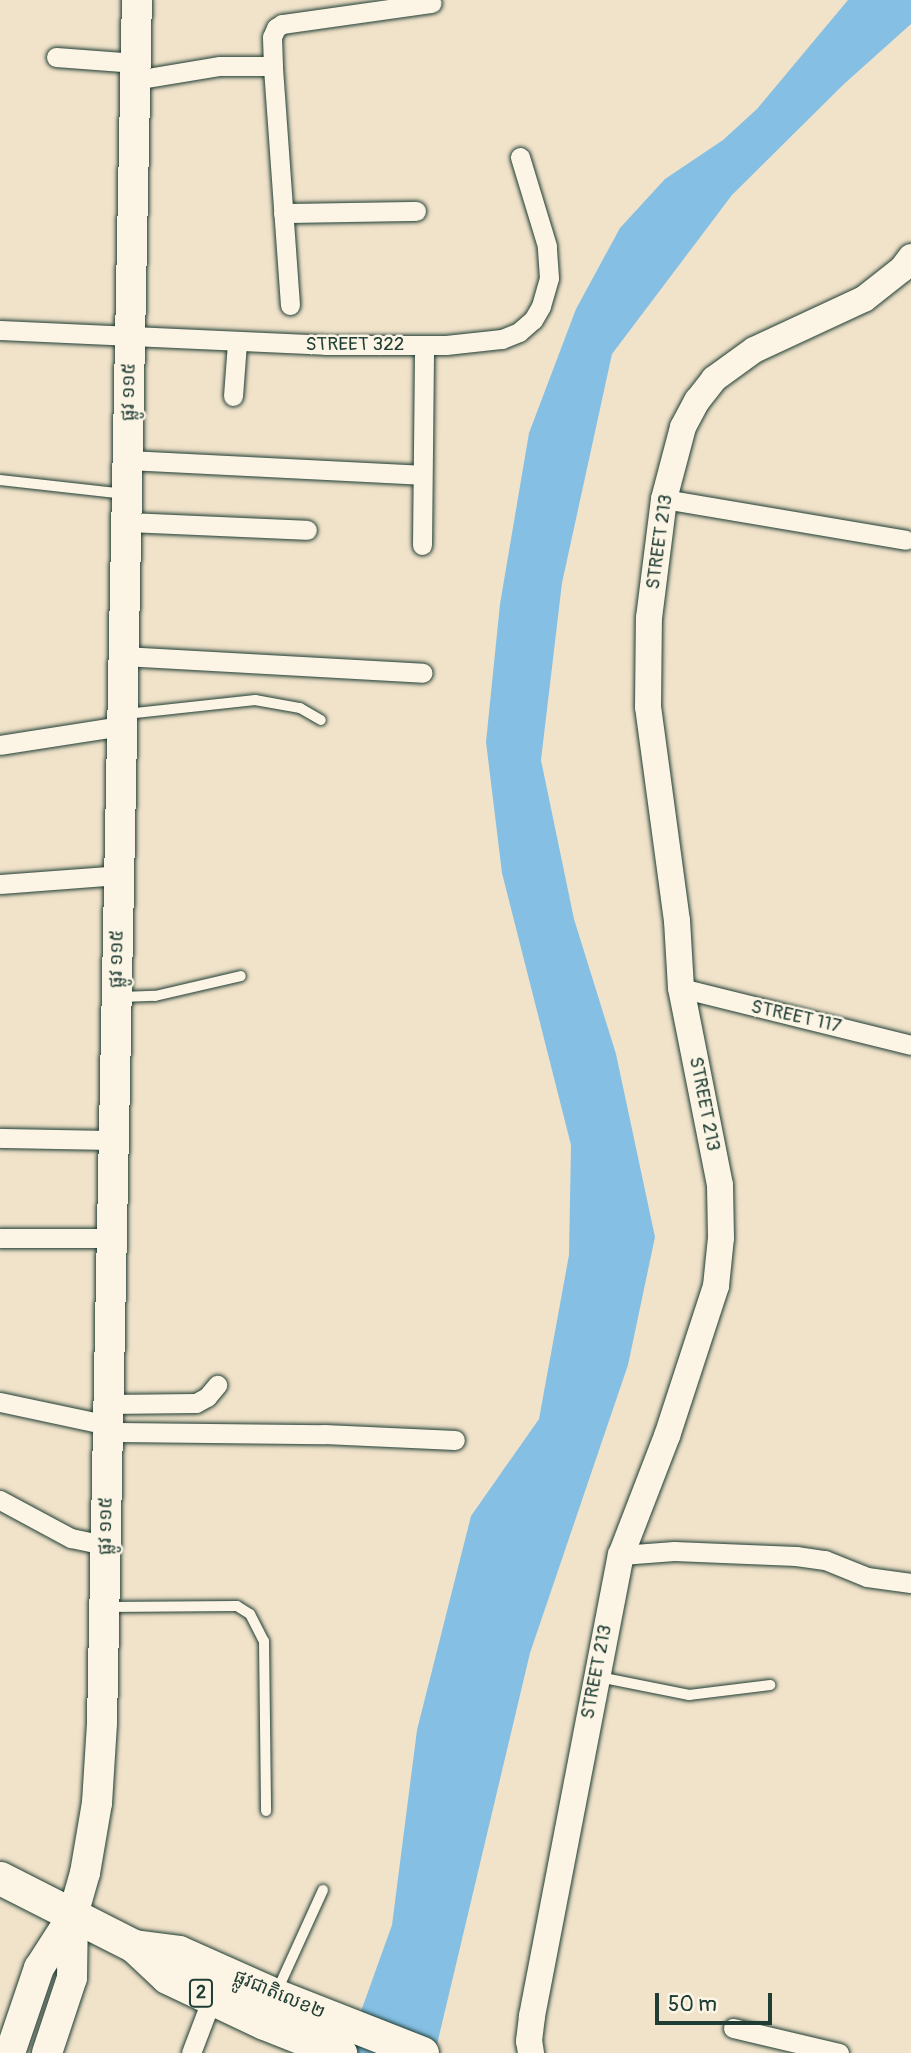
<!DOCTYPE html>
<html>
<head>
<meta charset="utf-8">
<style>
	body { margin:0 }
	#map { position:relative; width:911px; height:2053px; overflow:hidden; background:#f1e3ca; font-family:Pangolin,"Noto Sans Khmer",sans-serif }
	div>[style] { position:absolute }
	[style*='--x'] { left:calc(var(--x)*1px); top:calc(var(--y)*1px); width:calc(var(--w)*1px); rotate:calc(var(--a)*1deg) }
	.water>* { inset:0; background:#85c0e4 }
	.roads { filter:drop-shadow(0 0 2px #1f3d34) drop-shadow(0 0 2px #1f3d34) }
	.lane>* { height:10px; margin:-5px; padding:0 5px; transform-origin:5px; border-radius:5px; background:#fcf5e5 }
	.street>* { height:19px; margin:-9.5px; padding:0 9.5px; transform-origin:9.5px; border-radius:9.5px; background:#fcf5e5 }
	.secondary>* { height:26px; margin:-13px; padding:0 13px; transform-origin:13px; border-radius:13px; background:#fcf5e5 }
	.primary>* { height:30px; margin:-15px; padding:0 15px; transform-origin:15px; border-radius:15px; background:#fcf5e5 }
	.highway>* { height:33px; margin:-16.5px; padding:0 16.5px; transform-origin:16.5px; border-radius:16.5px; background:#fcf5e5 }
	span { translate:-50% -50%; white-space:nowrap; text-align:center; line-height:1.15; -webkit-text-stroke:5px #fcf5e5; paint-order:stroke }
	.shield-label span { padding:2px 5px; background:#fcf5e5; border:2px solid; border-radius:5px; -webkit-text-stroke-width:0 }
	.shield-label { font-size:18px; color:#1f3d34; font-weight:700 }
	.street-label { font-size:19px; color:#1f3d34 }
	.scale { position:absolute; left:655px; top:1993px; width:117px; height:32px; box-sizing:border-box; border:4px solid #1f3d34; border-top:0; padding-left:9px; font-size:21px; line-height:24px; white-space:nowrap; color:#1f3d34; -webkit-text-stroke:5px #fcf5e5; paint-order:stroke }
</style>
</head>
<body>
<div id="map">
	<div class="water">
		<i style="clip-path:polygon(848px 0,911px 0,911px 24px,844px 84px,732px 195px,612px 354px,562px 583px,541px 760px,574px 919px,616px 1054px,655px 1237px,628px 1365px,530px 1653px,435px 2053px,346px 2053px,392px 1925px,417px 1730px,471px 1516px,539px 1419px,569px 1255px,571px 1145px,502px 873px,486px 742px,500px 604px,529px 433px,576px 309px,620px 228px,665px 179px,723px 140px,757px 109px)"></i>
	</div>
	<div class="roads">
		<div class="lane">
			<i style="--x:0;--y:480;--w:126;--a:6.4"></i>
			<i style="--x:126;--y:714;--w:130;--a:-6.2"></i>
			<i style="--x:255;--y:700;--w:46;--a:10.1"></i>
			<i style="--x:300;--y:708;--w:24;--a:30"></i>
			<i style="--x:121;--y:997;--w:34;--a:-2"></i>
			<i style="--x:155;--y:996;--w:88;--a:-13.1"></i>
			<i style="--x:107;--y:1607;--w:130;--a:-0.4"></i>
			<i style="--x:237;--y:1606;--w:15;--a:32"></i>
			<i style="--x:250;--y:1614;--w:30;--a:63"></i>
			<i style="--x:264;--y:1641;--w:170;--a:89.3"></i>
			<i style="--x:599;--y:1677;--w:92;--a:11.3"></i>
			<i style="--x:689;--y:1695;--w:82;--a:-7"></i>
			<i style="--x:277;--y:1991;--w:111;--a:-65.5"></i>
		</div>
		<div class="street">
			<i style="--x:56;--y:57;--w:80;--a:4.3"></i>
			<i style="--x:135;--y:80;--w:86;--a:-9.4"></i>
			<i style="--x:220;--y:66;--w:53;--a:0"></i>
			<i style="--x:283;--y:213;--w:133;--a:-0.9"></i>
			<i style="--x:290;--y:305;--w:240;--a:-94.1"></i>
			<i style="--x:273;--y:66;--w:29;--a:-92"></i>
			<i style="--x:272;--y:37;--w:10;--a:-66"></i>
			<i style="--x:276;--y:28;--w:7;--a:-34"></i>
			<i style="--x:282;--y:24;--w:151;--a:-8"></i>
			<i style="--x:0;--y:330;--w:325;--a:2.6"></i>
			<i style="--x:325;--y:345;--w:121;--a:0"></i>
			<i style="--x:446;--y:345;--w:56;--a:-6.1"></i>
			<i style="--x:502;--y:339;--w:18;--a:-22"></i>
			<i style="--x:519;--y:332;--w:18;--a:-41"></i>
			<i style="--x:533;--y:320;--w:16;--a:-60"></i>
			<i style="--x:541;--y:306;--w:29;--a:-74"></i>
			<i style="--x:549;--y:278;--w:32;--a:-94"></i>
			<i style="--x:547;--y:246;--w:93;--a:-106.9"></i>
			<i style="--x:233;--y:396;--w:53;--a:-85.7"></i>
			<i style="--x:128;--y:460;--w:293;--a:2.9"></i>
			<i style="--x:664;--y:499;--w:245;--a:9.6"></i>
			<i style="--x:126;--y:522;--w:181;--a:2.5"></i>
			<i style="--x:422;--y:545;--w:200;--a:-89.4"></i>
			<i style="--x:123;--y:656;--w:300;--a:3.2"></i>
			<i style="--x:0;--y:745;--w:123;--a:-8.9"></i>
			<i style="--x:0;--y:884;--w:119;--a:-4.3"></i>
			<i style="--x:681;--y:988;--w:237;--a:13.9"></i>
			<i style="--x:0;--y:1138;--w:114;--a:1"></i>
			<i style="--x:0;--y:1238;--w:112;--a:0"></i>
			<i style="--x:0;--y:1402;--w:110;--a:12"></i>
			<i style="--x:108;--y:1404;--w:88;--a:-0.7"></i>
			<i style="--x:196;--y:1403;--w:13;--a:-29"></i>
			<i style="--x:207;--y:1397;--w:16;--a:-50"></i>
			<i style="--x:108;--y:1436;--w:10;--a:-24"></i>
			<i style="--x:117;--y:1432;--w:207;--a:0.6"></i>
			<i style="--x:324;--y:1434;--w:131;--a:2.6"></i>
			<i style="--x:0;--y:1500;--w:81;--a:28.2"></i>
			<i style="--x:71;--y:1538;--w:35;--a:12"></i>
			<i style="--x:621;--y:1555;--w:53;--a:-4.3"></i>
			<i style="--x:674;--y:1551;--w:122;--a:2.3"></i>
			<i style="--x:796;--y:1556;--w:29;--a:8"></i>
			<i style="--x:825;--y:1560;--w:45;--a:22"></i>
			<i style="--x:867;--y:1577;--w:44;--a:7.8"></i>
			<i style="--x:733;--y:2028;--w:109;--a:13.3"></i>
			<i style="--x:191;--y:2053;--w:59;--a:-69.1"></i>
		</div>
		<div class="secondary">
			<i style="--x:531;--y:2053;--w:12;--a:-99"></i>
			<i style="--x:529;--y:2041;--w:25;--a:-83"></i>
			<i style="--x:532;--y:2016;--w:470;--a:-79.1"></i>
			<i style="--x:621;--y:1555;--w:128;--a:-68.9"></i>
			<i style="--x:667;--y:1436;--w:158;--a:-71.9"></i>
			<i style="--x:716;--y:1286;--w:48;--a:-84.1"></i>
			<i style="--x:721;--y:1238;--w:53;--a:-91.1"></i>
			<i style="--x:720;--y:1185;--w:201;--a:-101.2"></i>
			<i style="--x:681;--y:988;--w:67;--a:-93.4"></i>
			<i style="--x:677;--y:921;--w:216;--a:-97.7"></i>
			<i style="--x:648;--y:707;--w:89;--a:-89.4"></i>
			<i style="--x:649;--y:618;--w:120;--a:-82.8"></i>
			<i style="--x:664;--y:499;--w:74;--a:-75.2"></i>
			<i style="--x:683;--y:427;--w:30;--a:-62"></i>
			<i style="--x:697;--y:401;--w:28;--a:-52"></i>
			<i style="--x:714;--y:379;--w:49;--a:-35.9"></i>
			<i style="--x:754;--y:350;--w:121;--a:-24.9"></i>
			<i style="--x:864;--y:299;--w:48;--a:-38.3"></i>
			<i style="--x:902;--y:269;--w:15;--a:-53"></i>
		</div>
		<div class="primary">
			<i style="--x:10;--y:2053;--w:90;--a:-71.2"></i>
			<i style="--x:39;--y:1968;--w:63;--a:-57.3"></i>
			<i style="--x:73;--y:1915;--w:44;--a:-74.1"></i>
			<i style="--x:85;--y:1873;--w:71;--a:-80.3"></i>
			<i style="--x:97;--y:1803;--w:80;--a:-86.4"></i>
			<i style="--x:102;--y:1723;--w:1723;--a:-88.84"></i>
			<i style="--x:47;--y:2053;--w:79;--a:-71.6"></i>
			<i style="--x:72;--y:1978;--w:63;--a:-89.1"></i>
		</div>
		<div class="highway">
			<i style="--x:0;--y:1878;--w:150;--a:26.9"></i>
			<i style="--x:134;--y:1946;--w:45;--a:43.2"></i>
			<i style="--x:167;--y:1977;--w:107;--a:25.4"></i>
			<i style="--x:264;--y:2023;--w:82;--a:21.5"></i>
			<i style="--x:134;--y:1946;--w:45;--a:7.6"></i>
			<i style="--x:179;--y:1952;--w:105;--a:24.1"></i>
			<i style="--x:275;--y:1995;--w:158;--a:21.5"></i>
		</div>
	</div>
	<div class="shield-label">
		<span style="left:201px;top:1993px">2</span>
	</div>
	<div class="street-label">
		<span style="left:355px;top:345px">STREET 322</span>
		<span style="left:129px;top:392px;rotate:-89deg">ផ្លូវ ១១៥</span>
		<span style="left:660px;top:542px;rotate:-82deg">STREET 213</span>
		<span style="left:117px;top:959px;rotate:-89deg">ផ្លូវ ១១៥</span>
		<span style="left:796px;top:1017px;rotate:13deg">STREET 117</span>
		<span style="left:704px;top:1104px;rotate:79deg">STREET 213</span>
		<span style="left:106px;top:1526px;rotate:-89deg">ផ្លូវ ១១៥</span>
		<span style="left:597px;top:1672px;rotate:-79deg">STREET 213</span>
		<span style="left:279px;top:1995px;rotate:23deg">ផ្លូវជាតិលេខ២</span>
	</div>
	<div class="scale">50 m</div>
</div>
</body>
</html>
